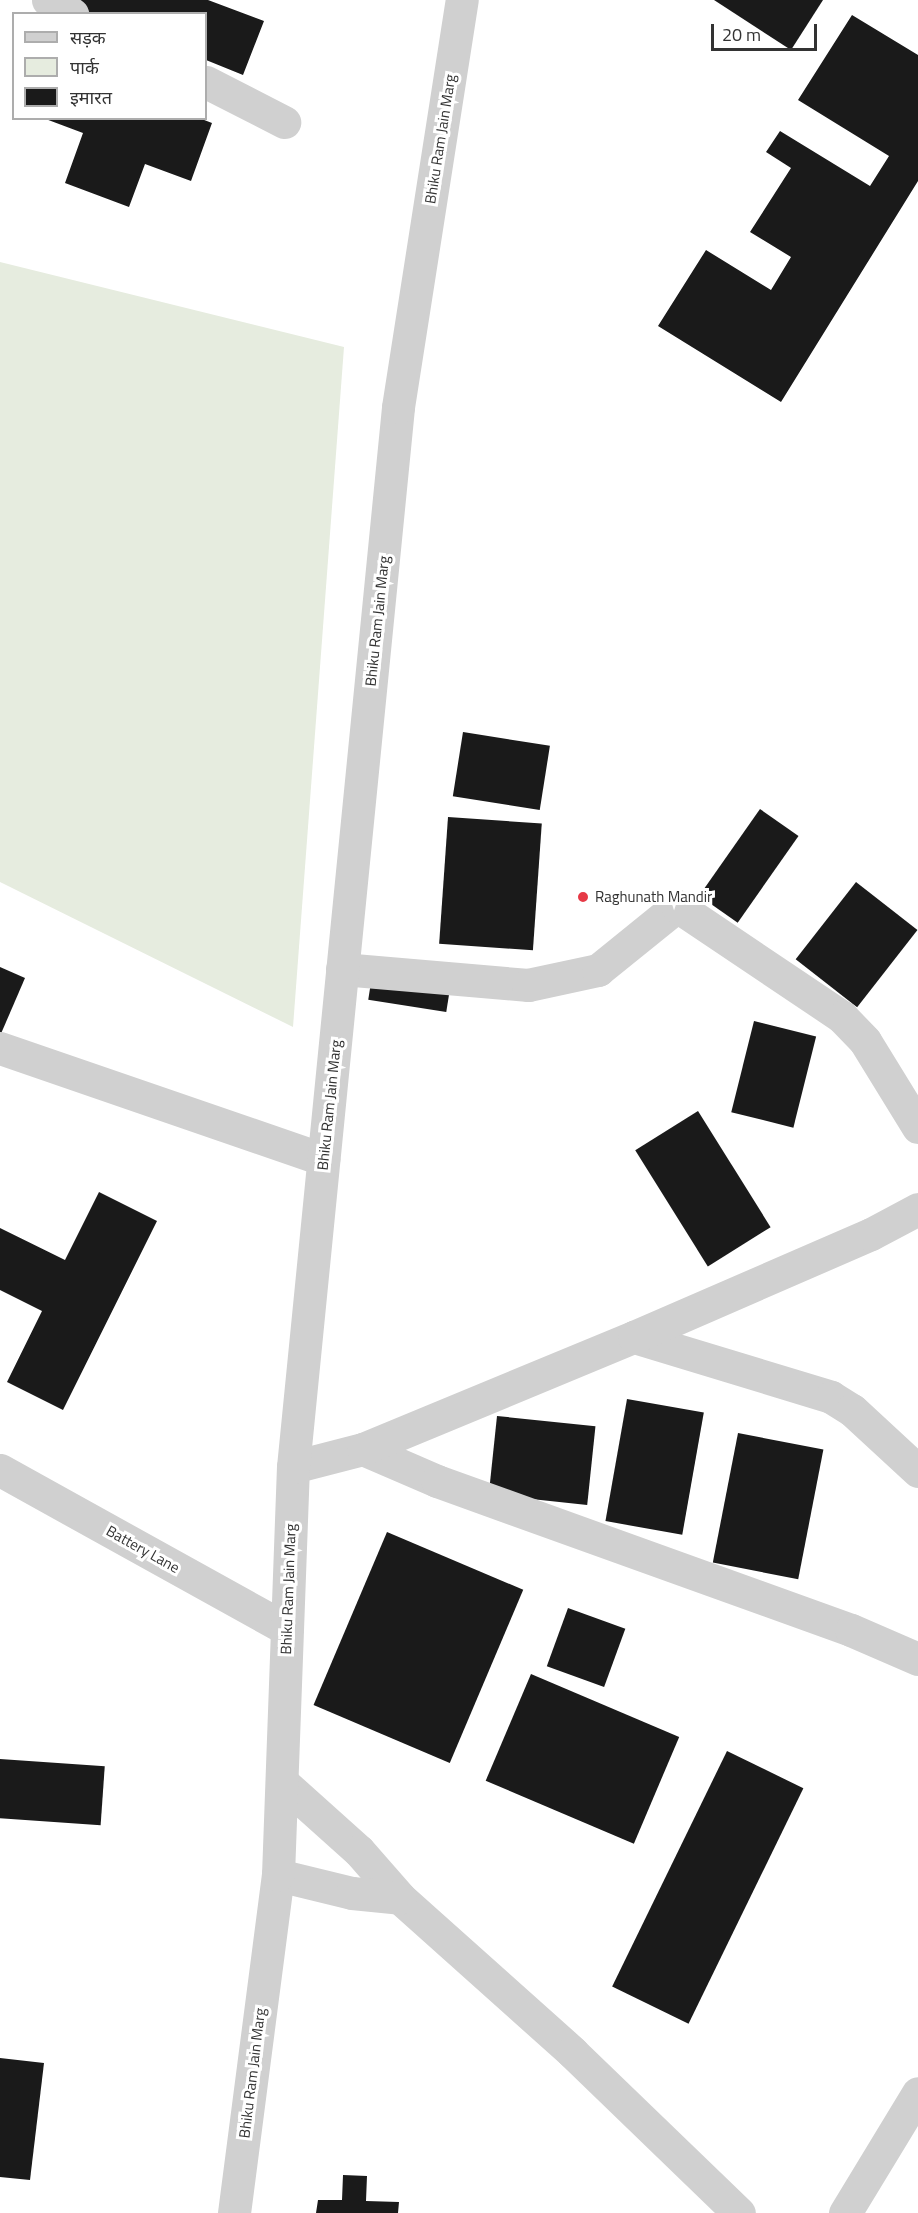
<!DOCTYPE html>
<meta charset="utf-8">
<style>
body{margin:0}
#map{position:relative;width:918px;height:2213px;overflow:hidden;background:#fff;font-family:"Titillium Web","Noto Sans Devanagari",sans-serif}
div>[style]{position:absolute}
.green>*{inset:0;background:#e6ecdf}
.building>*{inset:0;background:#1a1a1a;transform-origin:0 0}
.minor>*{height:33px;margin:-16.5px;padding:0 16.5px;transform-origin:16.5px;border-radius:16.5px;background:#d0d0d0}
.dots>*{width:16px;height:16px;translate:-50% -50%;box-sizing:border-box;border:3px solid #fff;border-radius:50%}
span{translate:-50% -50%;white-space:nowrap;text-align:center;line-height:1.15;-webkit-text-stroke:6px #fff;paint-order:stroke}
.street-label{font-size:15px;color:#333}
.poi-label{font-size:15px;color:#333}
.left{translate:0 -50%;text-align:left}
.legend{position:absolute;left:12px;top:12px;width:195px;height:108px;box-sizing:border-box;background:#fff;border:2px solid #adadad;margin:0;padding:8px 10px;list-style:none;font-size:18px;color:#333}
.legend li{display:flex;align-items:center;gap:12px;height:30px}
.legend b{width:30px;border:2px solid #adadad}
.scale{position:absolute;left:711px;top:24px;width:106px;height:27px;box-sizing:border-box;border:3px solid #333;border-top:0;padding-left:8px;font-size:18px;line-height:21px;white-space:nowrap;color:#333;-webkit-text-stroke:4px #fff;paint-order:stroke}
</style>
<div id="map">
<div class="green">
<i style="clip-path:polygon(0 262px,344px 347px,293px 1027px,0 882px)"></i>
</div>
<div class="building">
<i style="clip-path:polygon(55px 0,208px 0,264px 21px,243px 75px,206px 60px,206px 14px,83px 14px)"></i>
<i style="clip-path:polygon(714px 0,823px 0,791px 50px)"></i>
<i style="clip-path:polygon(852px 15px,918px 55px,918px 181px,781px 402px,658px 326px,706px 250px,771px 290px,791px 257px,750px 232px,791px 168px,766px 152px,780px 131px,870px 186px,889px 156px,798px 100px)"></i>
<i style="clip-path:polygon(43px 118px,199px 118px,212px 123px,191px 181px,145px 164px,129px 207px,65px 183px,83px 133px)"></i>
<i style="left:463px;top:732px;width:88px;height:65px;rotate:9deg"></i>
<i style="left:760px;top:809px;width:47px;height:106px;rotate:35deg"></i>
<i style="left:448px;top:817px;width:94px;height:127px;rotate:4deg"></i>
<i style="left:856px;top:882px;width:78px;height:98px;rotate:38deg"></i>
<i style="clip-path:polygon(0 967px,25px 978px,0 1036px)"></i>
<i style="left:372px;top:976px;width:79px;height:24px;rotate:9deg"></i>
<i style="left:754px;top:1021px;width:64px;height:94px;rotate:14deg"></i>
<i style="left:698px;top:1111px;width:137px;height:74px;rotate:58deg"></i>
<i style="clip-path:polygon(99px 1192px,157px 1221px,63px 1410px,7px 1382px,42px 1311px,0 1290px,0 1228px,65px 1260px)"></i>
<i style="left:627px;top:1399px;width:78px;height:124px;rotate:10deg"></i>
<i style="left:497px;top:1416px;width:99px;height:79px;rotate:6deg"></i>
<i style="left:738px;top:1433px;width:87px;height:132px;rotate:11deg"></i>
<i style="left:387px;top:1532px;width:148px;height:188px;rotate:23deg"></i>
<i style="left:568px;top:1608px;width:61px;height:62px;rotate:20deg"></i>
<i style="left:531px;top:1674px;width:161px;height:116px;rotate:23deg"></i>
<i style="left:727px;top:1751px;width:85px;height:262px;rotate:26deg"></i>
<i style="left:0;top:1759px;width:105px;height:59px;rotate:4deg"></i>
<i style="clip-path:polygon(0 2058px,44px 2063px,30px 2180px,0 2177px)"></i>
<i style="clip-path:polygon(343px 2175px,367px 2176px,366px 2201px,399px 2202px,398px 2213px,316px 2213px,318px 2200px,342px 2200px)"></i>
</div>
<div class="minor">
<i style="left:48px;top:0;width:28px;rotate:30deg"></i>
<i style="left:206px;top:82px;width:88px;rotate:27.1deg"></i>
<i style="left:342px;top:969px;width:187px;rotate:4.9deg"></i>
<i style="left:528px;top:985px;width:72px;rotate:-12.1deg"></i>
<i style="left:598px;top:970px;width:102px;rotate:-39deg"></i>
<i style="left:677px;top:906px;width:199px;rotate:33.9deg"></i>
<i style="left:842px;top:1017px;width:33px;rotate:46deg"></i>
<i style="left:865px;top:1041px;width:101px;rotate:58.4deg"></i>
<i style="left:0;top:1048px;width:342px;rotate:19deg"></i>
<i style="left:634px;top:1337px;width:206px;rotate:16.9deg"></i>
<i style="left:831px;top:1397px;width:25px;rotate:32deg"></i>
<i style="left:852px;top:1410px;width:90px;rotate:42.7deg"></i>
<i style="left:363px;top:1449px;width:81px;rotate:23.4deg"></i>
<i style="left:437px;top:1481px;width:440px;rotate:19.8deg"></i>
<i style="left:851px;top:1630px;width:73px;rotate:23.4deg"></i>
<i style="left:293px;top:1467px;width:72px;rotate:-14.4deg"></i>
<i style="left:363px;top:1449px;width:293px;rotate:-22.5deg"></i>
<i style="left:634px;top:1337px;width:258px;rotate:-23.5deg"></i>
<i style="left:871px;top:1234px;width:53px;rotate:-28deg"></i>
<i style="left:0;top:1470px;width:328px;rotate:29deg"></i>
<i style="left:282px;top:1782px;width:103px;rotate:41.9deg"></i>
<i style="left:359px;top:1851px;width:62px;rotate:48.9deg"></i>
<i style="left:400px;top:1898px;width:231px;rotate:41.8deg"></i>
<i style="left:572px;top:2052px;width:232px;rotate:44deg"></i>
<i style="left:278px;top:1875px;width:76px;rotate:13.7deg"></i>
<i style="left:352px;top:1893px;width:48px;rotate:5.9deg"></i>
<i style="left:234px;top:2213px;width:341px;rotate:-82.6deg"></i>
<i style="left:278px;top:1875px;width:408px;rotate:-87.9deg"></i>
<i style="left:293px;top:1467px;width:1065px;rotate:-84.34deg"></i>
<i style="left:398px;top:407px;width:412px;rotate:-81.1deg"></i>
<i style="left:845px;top:2213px;width:140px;rotate:-58.7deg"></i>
</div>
<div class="dots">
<i style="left:583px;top:897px;background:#e63946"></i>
</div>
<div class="street-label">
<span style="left:440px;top:139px;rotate:-81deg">Bhiku Ram Jain Marg</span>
<span style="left:377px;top:621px;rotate:-84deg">Bhiku Ram Jain Marg</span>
<span style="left:329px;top:1105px;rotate:-84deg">Bhiku Ram Jain Marg</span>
<span style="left:143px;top:1549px;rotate:29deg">Battery Lane</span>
<span style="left:288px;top:1589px;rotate:-88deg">Bhiku Ram Jain Marg</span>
<span style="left:252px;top:2073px;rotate:-83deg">Bhiku Ram Jain Marg</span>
</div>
<div class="poi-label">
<span class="left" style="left:595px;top:897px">Raghunath Mandir</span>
</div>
<ul class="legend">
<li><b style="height:8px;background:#d0d0d0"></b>सड़क</li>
<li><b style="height:16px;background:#e6ecdf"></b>पार्क</li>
<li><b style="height:16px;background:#1a1a1a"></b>इमारत</li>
</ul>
<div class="scale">20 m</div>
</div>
